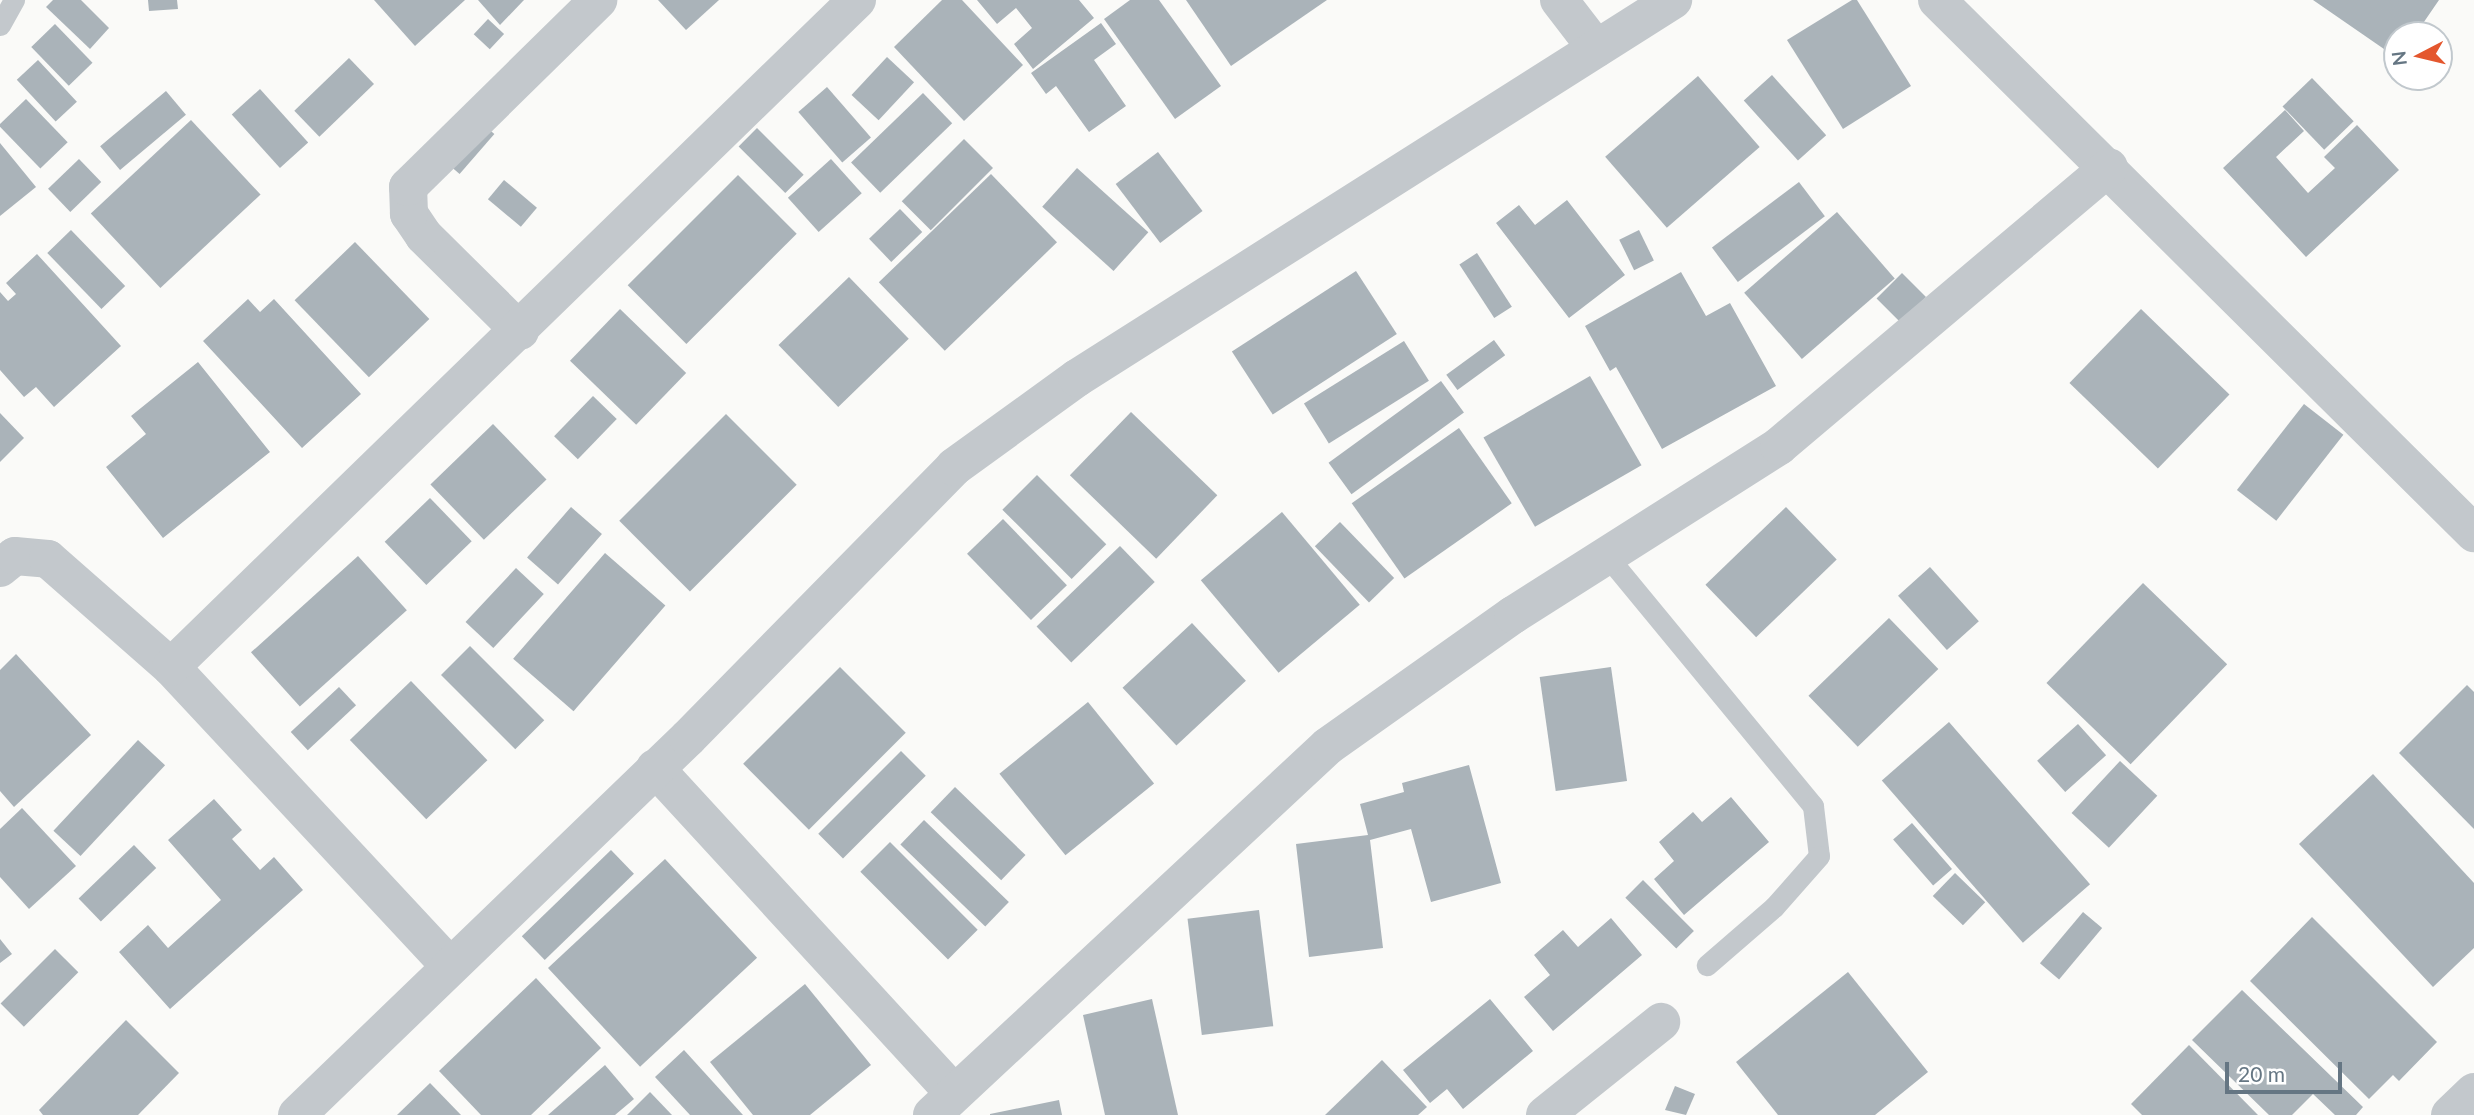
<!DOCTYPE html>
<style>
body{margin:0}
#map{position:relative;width:2474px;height:1115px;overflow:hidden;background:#fafaf8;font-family:Lato,sans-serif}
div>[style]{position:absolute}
.building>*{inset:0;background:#aab3b9;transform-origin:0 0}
.service>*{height:21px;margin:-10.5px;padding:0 10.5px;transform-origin:10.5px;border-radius:10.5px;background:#c3c8cc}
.minor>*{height:38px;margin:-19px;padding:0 19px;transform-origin:19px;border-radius:19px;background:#c3c8cc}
span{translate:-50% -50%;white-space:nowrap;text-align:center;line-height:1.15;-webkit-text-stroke:7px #fff;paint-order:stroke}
.north{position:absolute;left:2383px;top:21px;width:70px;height:70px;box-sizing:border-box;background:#fff;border:2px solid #c1c8cd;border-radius:50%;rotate:263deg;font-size:19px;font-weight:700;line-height:28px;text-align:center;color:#657683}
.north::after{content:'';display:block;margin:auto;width:24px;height:32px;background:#e4572e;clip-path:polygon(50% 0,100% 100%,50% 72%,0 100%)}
.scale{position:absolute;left:2225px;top:1062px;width:117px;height:32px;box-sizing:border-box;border:4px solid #657683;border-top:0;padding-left:9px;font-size:21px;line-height:24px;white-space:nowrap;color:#657683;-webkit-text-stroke:5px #fff;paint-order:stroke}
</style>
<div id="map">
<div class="building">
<i style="clip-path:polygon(53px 0,81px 0,109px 28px,90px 49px,46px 7px)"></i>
<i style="clip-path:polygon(148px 0,177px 0,178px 9px,149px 11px)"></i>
<i style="clip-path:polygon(374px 0,465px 0,415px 46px)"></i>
<i style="clip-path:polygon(478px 0,524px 0,500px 25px)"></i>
<i style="clip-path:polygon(658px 0,719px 0,686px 30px)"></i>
<i style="clip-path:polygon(942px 0,962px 0,1023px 65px,964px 121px,894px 47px)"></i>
<i style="clip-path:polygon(977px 0,1079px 0,1094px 18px,1033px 69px,1014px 44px,1032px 28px,1016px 8px,997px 24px)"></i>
<i style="clip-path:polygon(1130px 0,1159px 0,1221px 86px,1175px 119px,1104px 19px)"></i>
<i style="clip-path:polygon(1186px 0,1327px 0,1231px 66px)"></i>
<i style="clip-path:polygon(1852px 0,1857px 0,1911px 86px,1843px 129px,1787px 40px)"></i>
<i style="clip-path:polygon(2313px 0,2439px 0,2415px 35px,2397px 35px,2397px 58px)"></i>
<i style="left:488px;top:19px;width:22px;height:21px;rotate:43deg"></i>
<i style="clip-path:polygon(1101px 23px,1116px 44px,1094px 60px,1126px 106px,1089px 132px,1056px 86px,1046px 94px,1031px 73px)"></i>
<i style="left:55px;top:24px;width:54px;height:33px;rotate:46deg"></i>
<i style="left:887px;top:57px;width:37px;height:52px;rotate:43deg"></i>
<i style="left:349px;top:58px;width:36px;height:76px;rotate:46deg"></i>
<i style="left:38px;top:60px;width:57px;height:29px;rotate:47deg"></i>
<i style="left:1772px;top:75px;width:81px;height:38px;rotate:48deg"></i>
<i style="left:1698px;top:76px;width:94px;height:123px;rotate:49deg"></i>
<i style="left:2312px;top:78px;width:60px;height:41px;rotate:46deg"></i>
<i style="left:827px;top:87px;width:67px;height:38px;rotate:49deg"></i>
<i style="left:260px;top:89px;width:72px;height:38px;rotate:48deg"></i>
<i style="left:166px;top:91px;width:31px;height:86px;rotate:50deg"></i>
<i style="left:923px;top:93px;width:42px;height:100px;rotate:46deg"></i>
<i style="left:26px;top:99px;width:60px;height:38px;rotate:46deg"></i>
<i style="clip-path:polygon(2285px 110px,2304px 131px,2276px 157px,2308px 193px,2335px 168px,2324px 157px,2357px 125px,2399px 170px,2306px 257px,2223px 168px)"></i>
<i style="left:477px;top:119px;width:23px;height:53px;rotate:41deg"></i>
<i style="left:191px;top:120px;width:102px;height:137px;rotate:47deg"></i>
<i style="left:757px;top:128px;width:66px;height:26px;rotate:45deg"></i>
<i style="left:964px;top:139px;width:41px;height:88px;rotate:45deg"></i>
<i style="clip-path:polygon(0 143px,36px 187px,0 216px)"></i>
<i style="left:1158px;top:152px;width:74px;height:53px;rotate:53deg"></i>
<i style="left:79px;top:159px;width:32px;height:43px;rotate:46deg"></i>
<i style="left:831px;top:159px;width:46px;height:58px;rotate:48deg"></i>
<i style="left:1077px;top:168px;width:96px;height:52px;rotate:42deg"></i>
<i style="left:991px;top:174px;width:95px;height:156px;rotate:46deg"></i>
<i style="left:738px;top:175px;width:83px;height:156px;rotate:45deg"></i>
<i style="left:504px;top:180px;width:43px;height:25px;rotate:40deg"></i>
<i style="left:1799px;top:182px;width:43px;height:109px;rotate:53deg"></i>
<i style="clip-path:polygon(1567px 200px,1625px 275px,1569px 318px,1496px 223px,1519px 205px,1535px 225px)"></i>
<i style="left:900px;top:209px;width:32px;height:43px;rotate:46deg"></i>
<i style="left:1837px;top:212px;width:88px;height:123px;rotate:49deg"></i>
<i style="left:71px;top:230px;width:78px;height:33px;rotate:46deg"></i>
<i style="left:1639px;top:230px;width:34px;height:22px;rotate:64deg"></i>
<i style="left:355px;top:242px;width:107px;height:84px;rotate:46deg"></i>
<i style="left:1477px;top:253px;width:64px;height:21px;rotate:57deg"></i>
<i style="clip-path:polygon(37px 254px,121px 346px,54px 407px,36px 387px,24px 397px,0 370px,0 292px,8px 301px,16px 294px,6px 283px)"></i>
<i style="left:1356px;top:271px;width:75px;height:148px;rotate:57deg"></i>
<i style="clip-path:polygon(1681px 272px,1706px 316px,1730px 303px,1776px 386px,1662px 449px,1616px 367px,1610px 371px,1585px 326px)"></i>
<i style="left:1902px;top:273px;width:34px;height:36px;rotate:45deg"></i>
<i style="left:849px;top:277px;width:86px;height:98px;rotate:46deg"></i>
<i style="clip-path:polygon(248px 299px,260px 312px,274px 299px,361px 394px,302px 448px,203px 341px)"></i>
<i style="left:620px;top:309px;width:92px;height:72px;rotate:44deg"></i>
<i style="left:2141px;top:309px;width:123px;height:103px;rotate:44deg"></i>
<i style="left:1494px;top:340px;width:19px;height:59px;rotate:54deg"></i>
<i style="left:1404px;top:341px;width:47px;height:118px;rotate:58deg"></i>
<i style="clip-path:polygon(198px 362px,270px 452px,163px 538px,106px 467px,146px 434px,131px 416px)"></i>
<i style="left:1590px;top:376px;width:103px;height:123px;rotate:60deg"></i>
<i style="left:1441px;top:381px;width:39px;height:139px;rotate:54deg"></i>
<i style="left:593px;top:396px;width:33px;height:56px;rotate:44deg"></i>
<i style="left:2304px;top:404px;width:50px;height:109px;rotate:38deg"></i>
<i style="left:1131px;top:412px;width:120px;height:88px;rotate:44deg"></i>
<i style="clip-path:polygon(0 413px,24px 438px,0 462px)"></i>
<i style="left:726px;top:414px;width:100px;height:151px;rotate:45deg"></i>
<i style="left:493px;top:424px;width:77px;height:87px;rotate:46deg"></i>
<i style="left:1459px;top:428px;width:92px;height:131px;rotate:55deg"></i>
<i style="left:1037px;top:475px;width:98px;height:49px;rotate:45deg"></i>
<i style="left:430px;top:498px;width:60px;height:63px;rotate:46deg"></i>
<i style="left:571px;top:507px;width:41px;height:67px;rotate:41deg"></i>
<i style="left:1786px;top:507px;width:73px;height:112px;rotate:46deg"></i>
<i style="left:1282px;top:512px;width:121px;height:106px;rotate:50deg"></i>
<i style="left:1003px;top:519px;width:92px;height:50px;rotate:46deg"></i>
<i style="left:1340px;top:522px;width:78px;height:35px;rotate:46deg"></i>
<i style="left:1120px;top:546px;width:50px;height:116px;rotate:46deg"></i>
<i style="left:605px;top:553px;width:80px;height:140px;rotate:41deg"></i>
<i style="left:358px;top:556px;width:73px;height:144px;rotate:48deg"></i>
<i style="left:1930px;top:567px;width:73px;height:43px;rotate:48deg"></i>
<i style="left:516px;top:568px;width:38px;height:74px;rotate:43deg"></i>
<i style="left:2143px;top:583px;width:117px;height:139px;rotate:44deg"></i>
<i style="left:1889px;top:618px;width:71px;height:112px;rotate:46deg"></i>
<i style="left:1192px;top:623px;width:79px;height:95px;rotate:47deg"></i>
<i style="left:470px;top:646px;width:105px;height:41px;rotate:45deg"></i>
<i style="clip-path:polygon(16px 654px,91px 735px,14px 807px,0 791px,0 670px)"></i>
<i style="left:840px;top:667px;width:93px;height:137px;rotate:45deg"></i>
<i style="left:1611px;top:667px;width:115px;height:72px;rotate:82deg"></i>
<i style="left:411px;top:681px;width:110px;height:85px;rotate:46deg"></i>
<i style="clip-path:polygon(2467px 685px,2474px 692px,2474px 829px,2399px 753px)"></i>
<i style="left:339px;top:687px;width:25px;height:66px;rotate:47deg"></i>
<i style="left:1088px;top:702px;width:105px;height:114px;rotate:51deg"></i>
<i style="left:1949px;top:722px;width:215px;height:89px;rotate:49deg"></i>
<i style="left:2078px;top:724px;width:42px;height:55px;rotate:48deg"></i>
<i style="left:138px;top:740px;width:37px;height:124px;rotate:43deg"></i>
<i style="left:901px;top:751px;width:35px;height:117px;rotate:45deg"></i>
<i style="left:2120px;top:761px;width:51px;height:71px;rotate:43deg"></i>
<i style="clip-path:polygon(1469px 765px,1501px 883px,1431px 902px,1411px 829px,1370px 840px,1383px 948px,1309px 957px,1296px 844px,1368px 835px,1360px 804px,1404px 792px,1402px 783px)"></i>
<i style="clip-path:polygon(2373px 774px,2474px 883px,2474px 948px,2433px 987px,2299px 844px)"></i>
<i style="left:955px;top:787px;width:98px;height:35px;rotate:44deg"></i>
<i style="clip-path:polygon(1731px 797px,1769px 842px,1684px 915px,1654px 879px,1674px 861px,1659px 842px,1693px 812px,1702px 822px)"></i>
<i style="clip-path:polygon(214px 799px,242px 830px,232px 839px,260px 870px,274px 857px,303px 890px,170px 1009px,119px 952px,148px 925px,168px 948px,221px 900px,168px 840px)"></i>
<i style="clip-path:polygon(22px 808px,76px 866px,29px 909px,0 877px,0 829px)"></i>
<i style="left:924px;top:820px;width:118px;height:34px;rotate:44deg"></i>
<i style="left:1912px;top:823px;width:61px;height:25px;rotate:49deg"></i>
<i style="left:890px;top:842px;width:124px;height:42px;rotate:45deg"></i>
<i style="left:134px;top:845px;width:32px;height:77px;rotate:46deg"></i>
<i style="left:611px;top:850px;width:33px;height:124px;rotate:46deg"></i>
<i style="left:665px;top:859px;width:135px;height:160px;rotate:47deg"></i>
<i style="left:1955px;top:873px;width:42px;height:32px;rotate:44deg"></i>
<i style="left:1643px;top:880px;width:72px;height:25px;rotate:45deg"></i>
<i style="left:1259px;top:910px;width:117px;height:72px;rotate:83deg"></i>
<i style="left:2083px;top:912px;width:25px;height:67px;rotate:40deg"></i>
<i style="clip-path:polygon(2312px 917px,2437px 1042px,2399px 1081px,2393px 1075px,2369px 1099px,2250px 981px)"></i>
<i style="clip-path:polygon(1611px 918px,1642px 955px,1553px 1031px,1524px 997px,1550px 975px,1534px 955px,1563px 930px,1578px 947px)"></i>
<i style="clip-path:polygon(0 939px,12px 954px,0 963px)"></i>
<i style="left:55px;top:949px;width:33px;height:77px;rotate:45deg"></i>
<i style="clip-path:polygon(1848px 972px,1928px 1072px,1875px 1115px,1778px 1115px,1736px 1062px)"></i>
<i style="clip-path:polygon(536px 978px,601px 1048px,531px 1115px,481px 1115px,439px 1071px)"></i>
<i style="clip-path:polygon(805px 984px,871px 1065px,810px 1115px,753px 1115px,710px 1062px)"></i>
<i style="clip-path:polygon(2242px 990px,2363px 1107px,2356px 1115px,2335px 1115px,2313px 1094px,2292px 1115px,2269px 1115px,2192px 1040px)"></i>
<i style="clip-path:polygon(1152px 999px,1178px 1115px,1105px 1115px,1083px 1015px)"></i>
<i style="clip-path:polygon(1490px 999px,1533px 1051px,1463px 1109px,1447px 1089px,1430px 1103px,1403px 1070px)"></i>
<i style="clip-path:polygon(126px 1020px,179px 1073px,138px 1115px,43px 1115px,39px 1110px)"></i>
<i style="clip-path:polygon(2189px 1045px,2258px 1115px,2142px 1115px,2131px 1104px)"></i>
<i style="clip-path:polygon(684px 1050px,743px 1115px,690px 1115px,655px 1077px)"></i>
<i style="clip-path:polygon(1382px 1060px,1427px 1107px,1418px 1115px,1325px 1115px)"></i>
<i style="clip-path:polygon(605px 1065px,634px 1099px,615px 1115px,548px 1115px)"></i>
<i style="clip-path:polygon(430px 1083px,461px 1115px,397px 1115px)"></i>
<i style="clip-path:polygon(1675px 1086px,1695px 1094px,1686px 1115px,1665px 1110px)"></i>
<i style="clip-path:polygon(650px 1092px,672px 1115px,627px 1115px)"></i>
<i style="clip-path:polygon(1059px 1100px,1062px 1115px,990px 1115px,990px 1114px)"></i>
</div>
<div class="service">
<i style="left:0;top:25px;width:29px;rotate:-61deg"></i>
<i style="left:1607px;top:556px;width:324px;rotate:50.5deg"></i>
<i style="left:1813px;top:806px;width:50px;rotate:83.2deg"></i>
<i style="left:1819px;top:856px;width:68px;rotate:131.4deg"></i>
<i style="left:1774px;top:907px;width:89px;rotate:139.1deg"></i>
</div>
<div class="minor">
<i style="left:1559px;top:0;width:61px;rotate:52.4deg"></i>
<i style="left:1937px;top:0;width:757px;rotate:44.79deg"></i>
<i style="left:520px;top:331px;width:135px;rotate:-135.3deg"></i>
<i style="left:424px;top:236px;width:27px;rotate:-124deg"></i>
<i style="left:409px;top:214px;width:27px;rotate:-92deg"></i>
<i style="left:408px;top:187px;width:267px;rotate:-44.5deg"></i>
<i style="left:0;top:568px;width:19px;rotate:-39deg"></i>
<i style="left:15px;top:556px;width:33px;rotate:5deg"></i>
<i style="left:48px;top:559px;width:164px;rotate:41.3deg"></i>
<i style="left:171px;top:667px;width:409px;rotate:47deg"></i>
<i style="left:171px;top:667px;width:957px;rotate:-44.2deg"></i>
<i style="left:655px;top:768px;width:439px;rotate:47.4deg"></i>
<i style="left:297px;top:1115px;width:543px;rotate:-43.96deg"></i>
<i style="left:688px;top:738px;width:380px;rotate:-45.5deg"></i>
<i style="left:954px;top:467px;width:152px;rotate:-35.9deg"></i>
<i style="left:1077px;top:378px;width:706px;rotate:-32.38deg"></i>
<i style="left:932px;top:1115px;width:541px;rotate:-42.98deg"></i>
<i style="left:1328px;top:746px;width:227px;rotate:-35.3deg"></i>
<i style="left:1513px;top:615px;width:315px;rotate:-32.4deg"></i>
<i style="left:1779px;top:446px;width:432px;rotate:-40.2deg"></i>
<i style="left:1545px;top:1115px;width:149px;rotate:-38.7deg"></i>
<i style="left:2450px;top:1115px;width:33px;rotate:-44deg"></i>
</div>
<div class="north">N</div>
<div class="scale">20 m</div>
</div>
